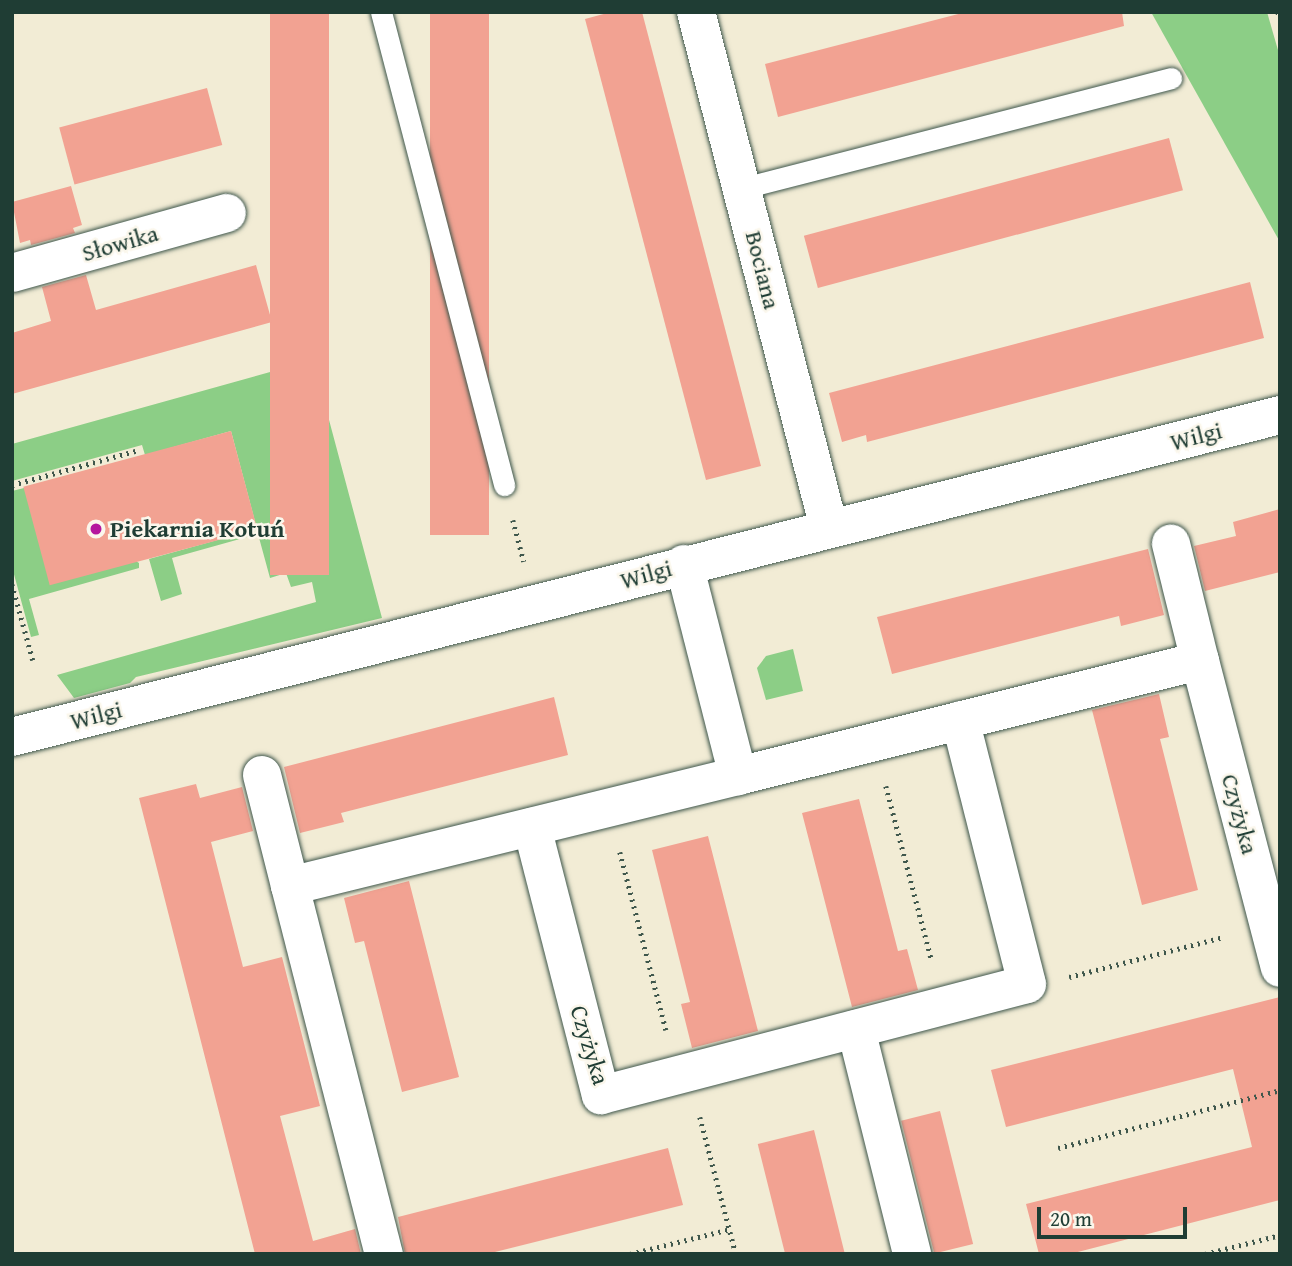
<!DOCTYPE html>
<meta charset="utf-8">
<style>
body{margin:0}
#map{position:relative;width:1292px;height:1266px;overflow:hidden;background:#f2ecd5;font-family:"Gentium Book Plus",serif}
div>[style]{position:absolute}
.green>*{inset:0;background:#8cce86}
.building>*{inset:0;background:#f2a292;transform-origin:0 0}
.path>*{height:4.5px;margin-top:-2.25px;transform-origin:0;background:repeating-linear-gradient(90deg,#3f574c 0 2px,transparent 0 7px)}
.roads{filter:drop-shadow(0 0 2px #3f574c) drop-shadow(0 0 2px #3f574c)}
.lane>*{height:21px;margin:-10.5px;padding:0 10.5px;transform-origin:10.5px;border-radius:10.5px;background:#fff}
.street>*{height:38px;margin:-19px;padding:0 19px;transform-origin:19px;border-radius:19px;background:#fff}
.dots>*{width:19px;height:19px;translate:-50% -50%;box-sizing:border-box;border:4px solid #fbf7ec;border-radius:50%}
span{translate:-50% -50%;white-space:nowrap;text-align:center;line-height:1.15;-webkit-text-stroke:5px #fbf7ec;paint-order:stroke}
.street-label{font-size:24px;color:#1f3d34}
.poi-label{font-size:24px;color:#1f3d34;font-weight:700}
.left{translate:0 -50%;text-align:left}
.frame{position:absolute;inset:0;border:14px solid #1f3d34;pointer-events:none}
.scale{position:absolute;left:1037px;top:1207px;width:150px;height:32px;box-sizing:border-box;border:4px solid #1f3d34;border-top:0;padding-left:9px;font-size:21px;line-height:24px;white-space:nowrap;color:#1f3d34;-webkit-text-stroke:5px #fbf7ec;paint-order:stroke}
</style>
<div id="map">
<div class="green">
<i style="clip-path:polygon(1151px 12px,1267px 12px,1280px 57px,1280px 242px)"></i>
<i style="clip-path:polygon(313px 360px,382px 618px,136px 677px,130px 683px,74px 698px,57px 675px,316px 602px,312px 582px,291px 587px,286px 573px,270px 578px,258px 534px,172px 558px,182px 594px,161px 601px,149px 559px,257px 529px,231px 431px,145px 455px,142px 445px,12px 481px,12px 444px)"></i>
<i style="clip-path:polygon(24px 488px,139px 563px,139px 568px,29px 599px,39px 635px,31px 637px,12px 567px,12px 491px)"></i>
<i style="clip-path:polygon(793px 649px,803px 691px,766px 700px,757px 668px,766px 656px)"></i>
</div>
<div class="building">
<i style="left:270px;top:12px;width:59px;height:563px"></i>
<i style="left:430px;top:12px;width:59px;height:523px"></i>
<i style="clip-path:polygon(611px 12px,642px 12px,761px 466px,706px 480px,585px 19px)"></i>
<i style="clip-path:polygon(966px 12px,1122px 12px,1124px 26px,778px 117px,765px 64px)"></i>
<i style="left:207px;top:88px;width:59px;height:153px;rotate:75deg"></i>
<i style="left:1169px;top:138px;width:54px;height:378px;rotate:75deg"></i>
<i style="clip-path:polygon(71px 186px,82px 225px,73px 228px,75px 233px,31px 245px,30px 240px,20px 243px,12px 202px)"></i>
<i style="clip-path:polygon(256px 265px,272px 322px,12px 394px,12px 333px,51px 321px,42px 287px,86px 275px,96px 310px)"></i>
<i style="clip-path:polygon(1250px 282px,1264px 338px,867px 442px,866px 435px,842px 442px,829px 393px)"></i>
<i style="left:231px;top:431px;width:102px;height:215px;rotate:75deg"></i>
<i style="clip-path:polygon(1280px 509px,1280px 572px,1205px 591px,1194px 546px,1236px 536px,1233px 522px)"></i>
<i style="clip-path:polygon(1148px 549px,1164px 615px,1121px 626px,1119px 616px,892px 674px,877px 617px)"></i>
<i style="clip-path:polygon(1159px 694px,1169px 737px,1160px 739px,1198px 890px,1142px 905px,1092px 710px)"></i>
<i style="clip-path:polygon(554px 697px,568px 755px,341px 813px,344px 822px,300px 833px,284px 767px)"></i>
<i style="clip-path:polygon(196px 784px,200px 798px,242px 787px,253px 831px,211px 842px,243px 967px,282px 957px,320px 1106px,280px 1116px,313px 1241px,355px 1229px,361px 1254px,255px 1254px,139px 798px)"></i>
<i style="clip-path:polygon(859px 799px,898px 951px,907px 949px,918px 990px,852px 1007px,802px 813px)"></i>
<i style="clip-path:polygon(708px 836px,758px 1031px,692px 1048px,681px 1004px,690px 1002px,652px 850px)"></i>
<i style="clip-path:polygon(409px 881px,459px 1077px,402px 1092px,364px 941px,355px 943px,344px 898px)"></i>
<i style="clip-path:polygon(1280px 997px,1280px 1200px,1070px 1254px,1039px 1254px,1026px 1204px,1252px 1147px,1233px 1069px,1006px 1127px,991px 1070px)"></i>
<i style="left:940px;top:1111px;width:137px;height:40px;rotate:76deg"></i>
<i style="left:814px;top:1130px;width:128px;height:58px;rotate:76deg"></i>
<i style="clip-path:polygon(668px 1148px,683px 1205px,487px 1254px,405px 1254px,398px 1217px)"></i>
</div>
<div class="path">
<i style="left:1278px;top:12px;width:7px;rotate:74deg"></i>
<i style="left:12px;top:485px;width:132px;rotate:-15.4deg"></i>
<i style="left:513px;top:520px;width:43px;rotate:75.3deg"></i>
<i style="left:12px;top:584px;width:79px;rotate:74.6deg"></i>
<i style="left:886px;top:786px;width:181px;rotate:75.3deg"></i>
<i style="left:620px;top:852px;width:184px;rotate:75.5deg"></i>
<i style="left:1069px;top:977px;width:160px;rotate:-14.5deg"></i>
<i style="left:700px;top:1117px;width:142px;rotate:75.3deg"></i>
<i style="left:1058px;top:1148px;width:229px;rotate:-14.6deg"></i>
<i style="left:630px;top:1254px;width:103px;rotate:-14deg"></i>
<i style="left:1205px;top:1254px;width:77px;rotate:-14.2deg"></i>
</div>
<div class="roads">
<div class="lane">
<i style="left:381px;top:12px;width:489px;rotate:75.4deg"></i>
<i style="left:743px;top:188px;width:442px;rotate:-14.4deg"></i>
</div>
<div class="street">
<i style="left:696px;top:12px;width:533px;rotate:75.55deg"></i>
<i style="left:12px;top:273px;width:223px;rotate:-15.6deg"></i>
<i style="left:684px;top:564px;width:219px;rotate:75.7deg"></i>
<i style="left:738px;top:776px;width:476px;rotate:-14deg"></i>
<i style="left:1200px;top:661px;width:121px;rotate:-103.9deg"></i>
<i style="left:1200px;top:661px;width:317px;rotate:75.4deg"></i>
<i style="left:12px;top:737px;width:1308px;rotate:-14.25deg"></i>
<i style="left:262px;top:775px;width:114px;rotate:75.8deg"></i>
<i style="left:290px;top:886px;width:461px;rotate:-13.8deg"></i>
<i style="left:532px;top:827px;width:277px;rotate:75.6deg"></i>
<i style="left:601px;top:1095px;width:440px;rotate:-14.6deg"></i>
<i style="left:1027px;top:984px;width:272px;rotate:-104.2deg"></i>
<i style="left:290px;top:886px;width:380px;rotate:75.7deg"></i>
<i style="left:856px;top:1029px;width:232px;rotate:76deg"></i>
</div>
</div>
<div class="dots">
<i style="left:96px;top:529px;background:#b5179e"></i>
</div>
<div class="street-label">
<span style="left:120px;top:243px;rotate:-16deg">Słowika</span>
<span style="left:763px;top:270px;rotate:76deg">Bociana</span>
<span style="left:1196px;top:436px;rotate:-14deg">Wilgi</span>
<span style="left:646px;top:574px;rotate:-15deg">Wilgi</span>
<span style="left:96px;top:715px;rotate:-14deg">Wilgi</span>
<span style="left:1240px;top:814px;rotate:75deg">Czyżyka</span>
<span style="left:590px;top:1045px;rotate:73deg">Czyżyka</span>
</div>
<div class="poi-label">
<span class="left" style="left:110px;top:529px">Piekarnia Kotuń</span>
</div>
<div class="frame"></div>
<div class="scale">20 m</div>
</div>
